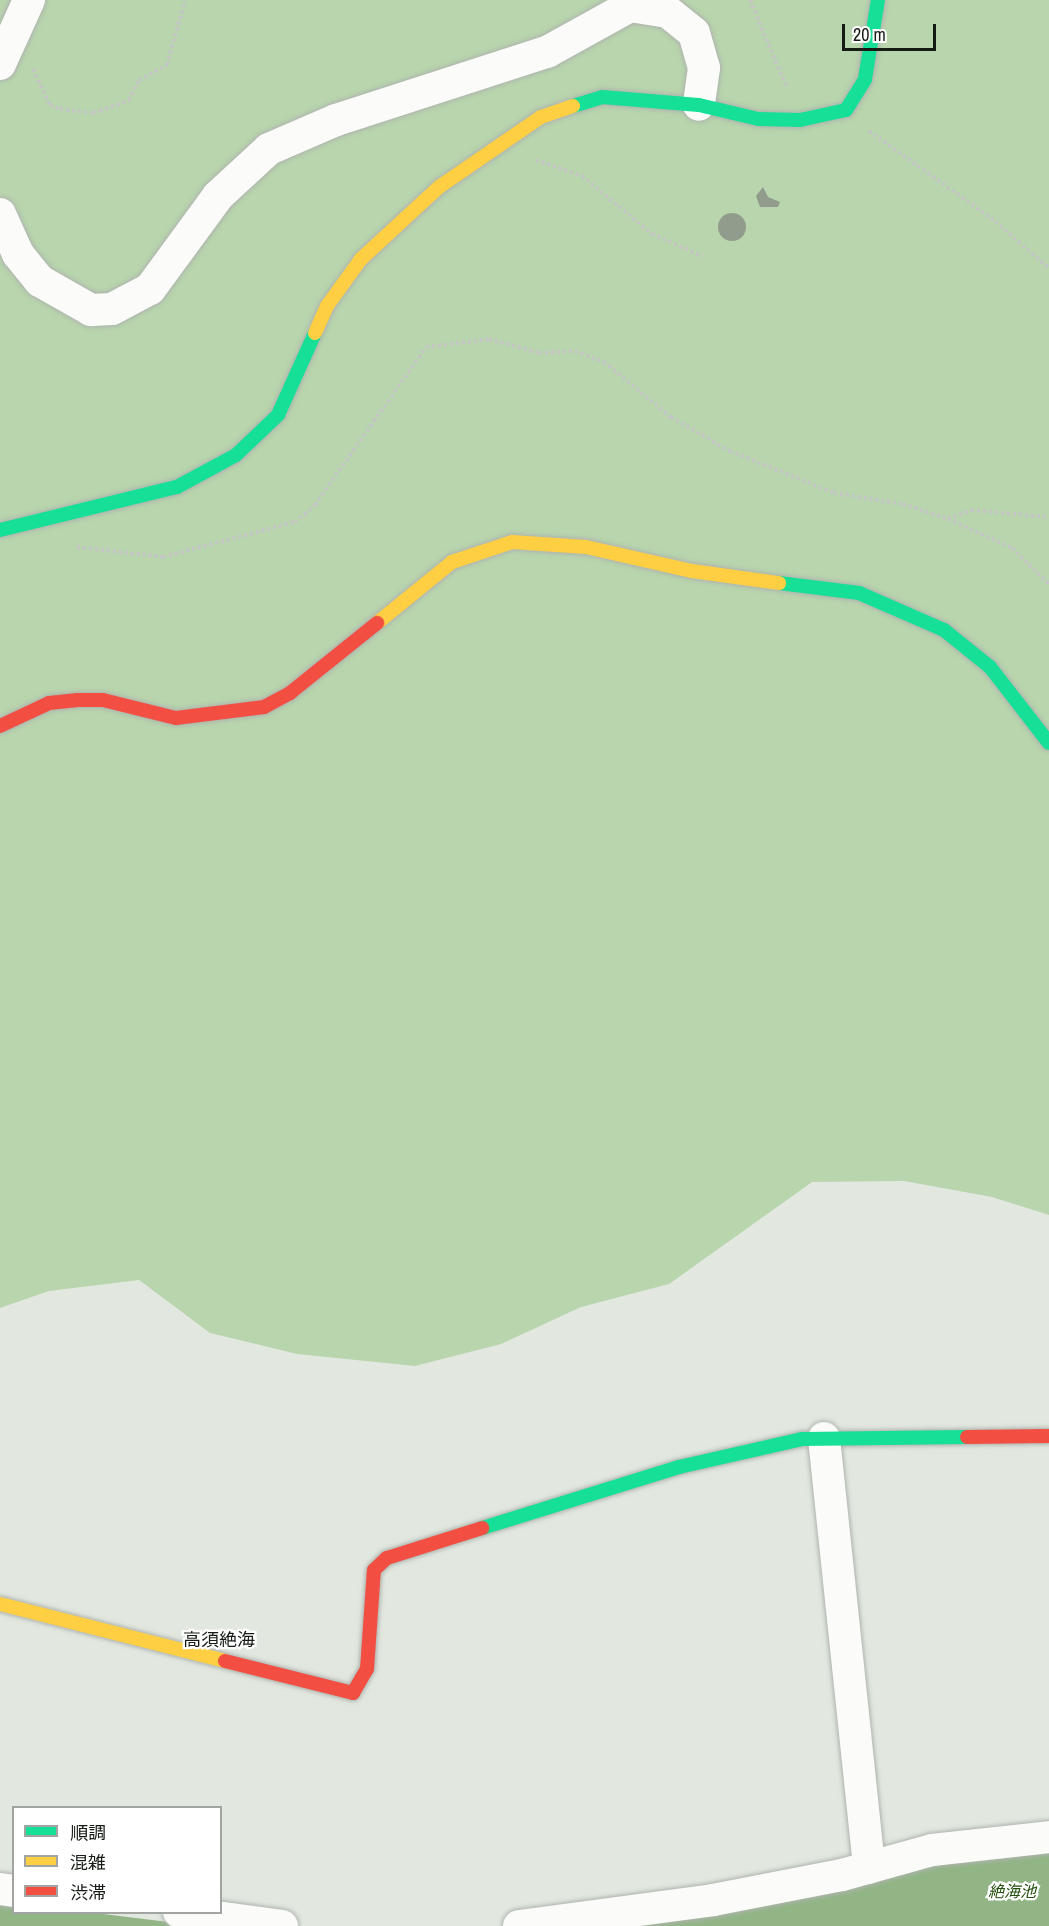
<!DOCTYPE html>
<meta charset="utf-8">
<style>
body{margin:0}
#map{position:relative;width:1049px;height:1926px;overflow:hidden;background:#e2e8e0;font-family:"Archivo Narrow","Noto Sans JP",sans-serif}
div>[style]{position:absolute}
.forest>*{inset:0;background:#b8d5ad}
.water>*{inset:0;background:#92b586}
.building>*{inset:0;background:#919c8c}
.round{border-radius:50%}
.path>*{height:4px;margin-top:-2px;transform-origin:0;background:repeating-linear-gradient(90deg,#c4c6c3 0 3px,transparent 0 6px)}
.roads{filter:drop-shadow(0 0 2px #afb4ae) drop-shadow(0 0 2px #afb4ae)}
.street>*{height:32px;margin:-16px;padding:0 16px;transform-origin:16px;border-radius:16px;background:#fbfcfa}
.fast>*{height:14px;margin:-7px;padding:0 7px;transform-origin:7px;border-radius:7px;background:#16e098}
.slow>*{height:14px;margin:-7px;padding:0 7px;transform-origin:7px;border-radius:7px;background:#ffcf43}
.jam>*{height:14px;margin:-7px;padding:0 7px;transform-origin:7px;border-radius:7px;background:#f24e42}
span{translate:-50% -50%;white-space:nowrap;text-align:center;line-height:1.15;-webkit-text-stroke:4.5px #fff;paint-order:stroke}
.water-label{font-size:16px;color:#23500d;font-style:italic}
.quarter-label{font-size:18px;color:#161b15}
.legend{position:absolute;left:12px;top:1806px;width:210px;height:108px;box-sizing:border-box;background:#fff;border:2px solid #a2a4a1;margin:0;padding:8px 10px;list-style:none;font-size:18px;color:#161b15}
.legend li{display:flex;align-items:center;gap:12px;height:30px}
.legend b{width:30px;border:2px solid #a2a4a1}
.scale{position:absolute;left:842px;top:24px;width:94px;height:27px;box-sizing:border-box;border:3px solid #161b15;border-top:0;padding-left:8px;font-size:18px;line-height:21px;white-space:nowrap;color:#161b15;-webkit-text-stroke:4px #fff;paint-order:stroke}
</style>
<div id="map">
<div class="forest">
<i style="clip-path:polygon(0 0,1049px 0,1049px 1215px,992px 1197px,904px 1181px,812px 1182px,669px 1284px,581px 1307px,501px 1344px,415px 1366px,297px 1354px,210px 1333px,139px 1280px,49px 1291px,0 1308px)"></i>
</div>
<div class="water">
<i style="clip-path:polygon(1049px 1852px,1049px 1926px,610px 1926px,951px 1863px)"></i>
<i style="clip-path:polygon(0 1900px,13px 1902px,14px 1912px,95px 1913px,201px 1926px,0 1926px)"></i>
</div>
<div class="building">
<i style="clip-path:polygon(763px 187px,768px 197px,780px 202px,778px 207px,760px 207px,756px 196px)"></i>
<i class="round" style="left:718px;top:213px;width:28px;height:28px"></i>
</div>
<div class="path">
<i style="left:750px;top:0;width:93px;rotate:67.3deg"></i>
<i style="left:33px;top:69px;width:40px;rotate:65deg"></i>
<i style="left:50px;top:105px;width:11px;rotate:22deg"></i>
<i style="left:60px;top:109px;width:34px;rotate:7deg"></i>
<i style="left:94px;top:113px;width:37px;rotate:-20deg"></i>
<i style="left:129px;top:100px;width:22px;rotate:-63deg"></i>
<i style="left:139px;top:80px;width:32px;rotate:-28deg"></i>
<i style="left:167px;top:65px;width:67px;rotate:-74.5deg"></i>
<i style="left:869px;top:131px;width:150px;rotate:35.5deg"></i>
<i style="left:991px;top:218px;width:77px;rotate:40.8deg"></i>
<i style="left:536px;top:160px;width:49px;rotate:19.2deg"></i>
<i style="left:582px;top:176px;width:91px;rotate:39.6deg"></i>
<i style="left:652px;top:234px;width:55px;rotate:23.7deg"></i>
<i style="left:948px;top:519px;width:25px;rotate:-21deg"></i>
<i style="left:971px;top:510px;width:78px;rotate:5.1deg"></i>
<i style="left:77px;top:547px;width:87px;rotate:6.6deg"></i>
<i style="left:163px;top:557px;width:137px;rotate:-14.9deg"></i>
<i style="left:295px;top:522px;width:26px;rotate:-40deg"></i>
<i style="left:315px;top:505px;width:193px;rotate:-54.9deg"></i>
<i style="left:426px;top:347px;width:64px;rotate:-7.2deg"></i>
<i style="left:489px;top:339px;width:52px;rotate:15.6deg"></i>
<i style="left:539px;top:353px;width:36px;rotate:-3deg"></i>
<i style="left:575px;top:351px;width:31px;rotate:21deg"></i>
<i style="left:604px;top:362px;width:87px;rotate:39.4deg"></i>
<i style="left:671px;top:417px;width:68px;rotate:30deg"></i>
<i style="left:730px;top:451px;width:112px;rotate:22deg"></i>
<i style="left:834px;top:493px;width:70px;rotate:9.1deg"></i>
<i style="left:903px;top:504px;width:47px;rotate:18.4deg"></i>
<i style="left:948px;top:519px;width:70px;rotate:24.4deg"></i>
<i style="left:1012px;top:548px;width:52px;rotate:44.2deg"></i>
</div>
<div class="roads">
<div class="street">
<i style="left:0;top:64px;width:70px;rotate:-65.6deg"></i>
<i style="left:0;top:214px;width:44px;rotate:65.8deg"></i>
<i style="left:18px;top:254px;width:35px;rotate:51deg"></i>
<i style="left:40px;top:281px;width:59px;rotate:29.6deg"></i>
<i style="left:91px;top:310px;width:21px;rotate:-3deg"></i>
<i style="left:112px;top:309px;width:43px;rotate:-27.8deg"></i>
<i style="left:150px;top:289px;width:115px;rotate:-53.8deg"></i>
<i style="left:218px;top:196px;width:69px;rotate:-42.7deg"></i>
<i style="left:269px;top:149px;width:73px;rotate:-23.4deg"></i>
<i style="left:336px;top:120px;width:222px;rotate:-17.9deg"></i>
<i style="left:547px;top:52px;width:95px;rotate:-29deg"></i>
<i style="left:630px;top:6px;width:38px;rotate:9deg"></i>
<i style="left:668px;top:12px;width:33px;rotate:39deg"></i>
<i style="left:694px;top:33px;width:36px;rotate:74deg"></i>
<i style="left:704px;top:68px;width:37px;rotate:98deg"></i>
<i style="left:824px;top:1438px;width:432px;rotate:84deg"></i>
<i style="left:0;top:1889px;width:14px;rotate:8deg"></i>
<i style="left:179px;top:1912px;width:104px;rotate:7.7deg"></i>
<i style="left:519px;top:1926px;width:196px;rotate:-7.6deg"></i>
<i style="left:713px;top:1900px;width:131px;rotate:-11deg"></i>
<i style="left:842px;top:1875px;width:93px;rotate:-15.5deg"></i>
<i style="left:932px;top:1850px;width:118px;rotate:-6.3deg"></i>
</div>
<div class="fast">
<i style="left:573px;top:106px;width:30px;rotate:-17deg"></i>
<i style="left:602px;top:97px;width:97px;rotate:4.7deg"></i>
<i style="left:699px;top:105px;width:61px;rotate:13.3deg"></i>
<i style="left:758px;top:119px;width:42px;rotate:1.4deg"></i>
<i style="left:800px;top:120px;width:47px;rotate:-12.3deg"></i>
<i style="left:846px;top:110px;width:36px;rotate:-58deg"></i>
<i style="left:865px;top:79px;width:80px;rotate:-80.7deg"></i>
<i style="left:0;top:530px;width:182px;rotate:-13.7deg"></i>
<i style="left:177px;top:487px;width:67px;rotate:-28.5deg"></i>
<i style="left:236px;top:455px;width:58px;rotate:-43.6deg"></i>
<i style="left:278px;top:415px;width:90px;rotate:-65.7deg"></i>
<i style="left:779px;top:583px;width:81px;rotate:7.1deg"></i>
<i style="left:859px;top:593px;width:93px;rotate:23.5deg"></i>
<i style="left:944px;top:630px;width:59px;rotate:38.8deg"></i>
<i style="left:990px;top:667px;width:96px;rotate:52.2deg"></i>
<i style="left:482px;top:1528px;width:206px;rotate:-17.2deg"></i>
<i style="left:679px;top:1467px;width:126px;rotate:-12.8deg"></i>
<i style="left:802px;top:1439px;width:165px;rotate:-0.7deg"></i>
</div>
<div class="slow">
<i style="left:315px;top:333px;width:30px;rotate:-66deg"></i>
<i style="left:327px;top:306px;width:58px;rotate:-54.1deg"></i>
<i style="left:361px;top:259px;width:106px;rotate:-42.7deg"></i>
<i style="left:439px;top:187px;width:124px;rotate:-34.5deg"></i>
<i style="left:541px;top:117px;width:34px;rotate:-19deg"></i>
<i style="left:377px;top:623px;width:97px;rotate:-39.1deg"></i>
<i style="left:452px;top:562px;width:63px;rotate:-18.4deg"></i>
<i style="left:512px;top:542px;width:74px;rotate:3.9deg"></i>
<i style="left:586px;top:547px;width:109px;rotate:12.8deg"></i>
<i style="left:692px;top:571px;width:88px;rotate:7.9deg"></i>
<i style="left:0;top:1604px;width:232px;rotate:14.2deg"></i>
</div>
<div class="jam">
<i style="left:0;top:726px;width:54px;rotate:-25.1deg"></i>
<i style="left:49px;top:703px;width:29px;rotate:-6deg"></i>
<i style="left:78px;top:700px;width:25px"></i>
<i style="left:103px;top:700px;width:75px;rotate:13.9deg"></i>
<i style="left:176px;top:718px;width:89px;rotate:-7.1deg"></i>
<i style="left:264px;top:707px;width:30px;rotate:-28deg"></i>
<i style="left:290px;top:693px;width:112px;rotate:-38.8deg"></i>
<i style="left:967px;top:1437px;width:82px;rotate:-0.7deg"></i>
<i style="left:225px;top:1661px;width:132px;rotate:14deg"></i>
<i style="left:353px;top:1693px;width:28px;rotate:-60deg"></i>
<i style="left:367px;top:1669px;width:99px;rotate:-86deg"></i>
<i style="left:374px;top:1570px;width:18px;rotate:-43deg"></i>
<i style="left:387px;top:1558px;width:100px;rotate:-17.5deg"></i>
</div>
</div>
<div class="water-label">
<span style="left:1012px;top:1891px">絶海池</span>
</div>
<div class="quarter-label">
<span style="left:219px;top:1640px">高須絶海</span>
</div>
<ul class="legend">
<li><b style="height:8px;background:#16e098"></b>順調</li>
<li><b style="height:8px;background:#ffcf43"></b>混雑</li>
<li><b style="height:8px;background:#f24e42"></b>渋滞</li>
</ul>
<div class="scale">20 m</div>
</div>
